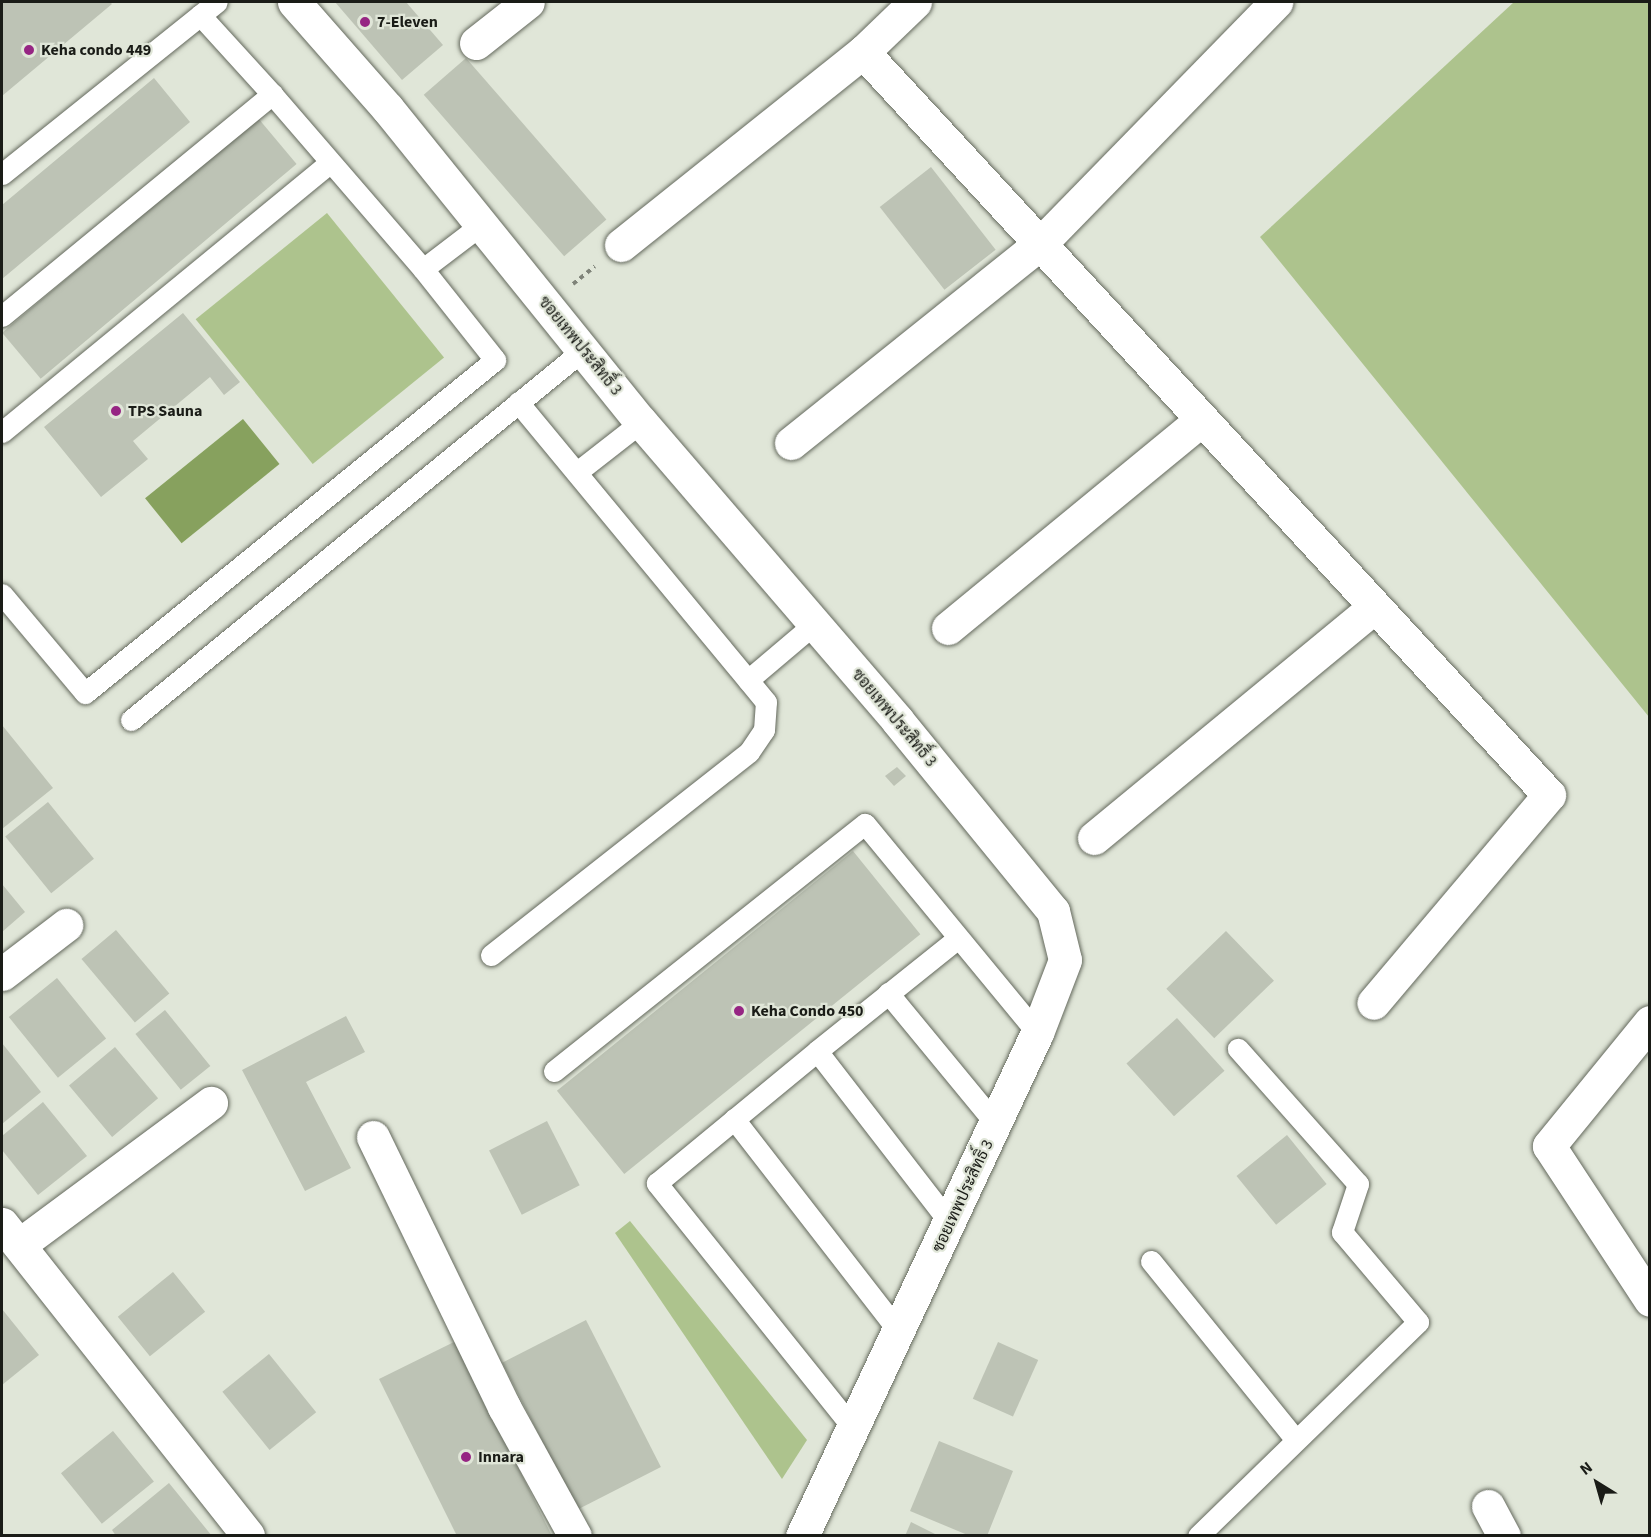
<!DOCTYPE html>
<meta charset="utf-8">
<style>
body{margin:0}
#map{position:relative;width:1651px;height:1537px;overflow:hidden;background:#e0e6d8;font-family:"Source Sans 3",Sarabun,sans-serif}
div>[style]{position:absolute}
.green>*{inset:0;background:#adc38d;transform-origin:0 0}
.water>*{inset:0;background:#87a15e;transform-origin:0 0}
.building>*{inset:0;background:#bdc3b5;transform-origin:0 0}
.path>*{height:4px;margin-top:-2px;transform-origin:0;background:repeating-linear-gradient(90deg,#7f8379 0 4.5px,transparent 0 9px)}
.roads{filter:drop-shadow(0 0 2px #64695d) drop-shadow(0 0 2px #64695d)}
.lane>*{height:21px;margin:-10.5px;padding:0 10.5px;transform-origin:10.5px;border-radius:10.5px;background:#fff}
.street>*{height:33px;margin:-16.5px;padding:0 16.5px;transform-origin:16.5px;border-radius:16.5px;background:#fff}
.dots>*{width:16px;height:16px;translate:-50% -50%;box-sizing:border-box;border:3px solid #e0e6d8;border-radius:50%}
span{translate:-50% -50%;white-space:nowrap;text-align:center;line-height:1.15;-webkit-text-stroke:4.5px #e0e6d8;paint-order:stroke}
.poi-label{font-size:16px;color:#1a1c17;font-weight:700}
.left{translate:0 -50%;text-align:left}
.street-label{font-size:16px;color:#1a1c17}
.frame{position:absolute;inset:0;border:3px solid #1a1c17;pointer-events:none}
.north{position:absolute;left:1567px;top:1453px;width:60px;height:60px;-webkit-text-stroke:4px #e0e6d8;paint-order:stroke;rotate:323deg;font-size:16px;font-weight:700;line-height:24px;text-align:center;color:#1a1c17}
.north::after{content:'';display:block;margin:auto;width:21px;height:27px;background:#1a1c17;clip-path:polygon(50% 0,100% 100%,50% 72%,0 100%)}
</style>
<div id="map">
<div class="green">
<i style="clip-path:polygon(1514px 2px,1649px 2px,1649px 717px,1260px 237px)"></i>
<i style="left:327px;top:213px;width:186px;height:169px;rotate:51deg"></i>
<i style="clip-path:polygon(630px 1221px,807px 1440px,782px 1479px,615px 1233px)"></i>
</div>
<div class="water">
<i style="left:243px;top:419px;width:58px;height:126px;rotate:51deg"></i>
</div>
<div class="building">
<i style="clip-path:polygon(2px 2px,110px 2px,112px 4px,2px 96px)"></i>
<i style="clip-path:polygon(335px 2px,406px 2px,443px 45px,402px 80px)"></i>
<i style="left:466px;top:58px;width:214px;height:56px;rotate:49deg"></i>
<i style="clip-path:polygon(154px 78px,190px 122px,2px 279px,2px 205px)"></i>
<i style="left:258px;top:118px;width:60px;height:334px;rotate:50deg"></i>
<i style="left:931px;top:167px;width:105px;height:65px;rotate:52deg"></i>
<i style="clip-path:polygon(183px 313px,240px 382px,224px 395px,210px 377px,133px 441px,148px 459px,101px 497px,44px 427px)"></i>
<i style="clip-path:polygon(2px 725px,53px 788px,2px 829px)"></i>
<i style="clip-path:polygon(897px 767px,906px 776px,894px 786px,885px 776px)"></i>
<i style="left:48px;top:802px;width:73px;height:55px;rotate:51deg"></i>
<i style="left:853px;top:851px;width:107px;height:381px;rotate:51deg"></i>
<i style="clip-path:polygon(2px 884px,25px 912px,2px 932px)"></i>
<i style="left:116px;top:930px;width:83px;height:45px;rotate:50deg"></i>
<i style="left:1226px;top:931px;width:69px;height:83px;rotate:46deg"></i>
<i style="left:57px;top:978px;width:78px;height:62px;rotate:51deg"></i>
<i style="left:165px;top:1010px;width:72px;height:38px;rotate:51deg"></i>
<i style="clip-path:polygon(346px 1016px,365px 1052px,306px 1082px,351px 1168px,305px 1191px,242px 1070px)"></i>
<i style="left:1177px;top:1018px;width:71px;height:68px;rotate:48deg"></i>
<i style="clip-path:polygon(2px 1043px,41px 1092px,2px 1124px)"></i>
<i style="left:115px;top:1047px;width:67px;height:60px;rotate:50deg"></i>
<i style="clip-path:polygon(43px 1102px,87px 1156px,38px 1195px,2px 1150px,2px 1136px)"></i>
<i style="left:547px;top:1121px;width:72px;height:65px;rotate:63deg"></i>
<i style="left:1287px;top:1135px;width:63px;height:65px;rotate:51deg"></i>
<i style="left:173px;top:1272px;width:51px;height:71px;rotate:51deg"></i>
<i style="clip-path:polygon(2px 1309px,39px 1355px,2px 1385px)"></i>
<i style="left:586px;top:1320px;width:165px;height:94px;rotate:63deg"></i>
<i style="clip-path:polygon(456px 1341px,552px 1536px,457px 1536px,379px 1379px)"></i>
<i style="left:998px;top:1342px;width:44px;height:62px;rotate:24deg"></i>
<i style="left:269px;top:1354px;width:75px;height:60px;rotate:51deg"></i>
<i style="left:113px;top:1431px;width:65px;height:67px;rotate:51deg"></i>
<i style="clip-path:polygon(939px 1441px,1013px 1471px,987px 1536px,970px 1536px,910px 1511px)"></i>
<i style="clip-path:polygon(169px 1483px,212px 1536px,116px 1536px,112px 1530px)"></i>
<i style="clip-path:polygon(911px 1522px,939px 1536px,905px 1536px)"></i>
</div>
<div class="path">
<i style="left:573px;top:284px;width:28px;rotate:-39deg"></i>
</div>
<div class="roads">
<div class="lane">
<i style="left:200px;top:15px;width:107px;rotate:47.7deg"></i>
<i style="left:2px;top:174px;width:275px;rotate:-38.7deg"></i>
<i style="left:423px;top:269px;width:74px;rotate:-37.3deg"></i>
<i style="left:2px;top:316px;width:350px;rotate:-39.4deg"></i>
<i style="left:272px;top:94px;width:231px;rotate:49.2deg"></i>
<i style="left:423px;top:269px;width:116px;rotate:51.6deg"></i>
<i style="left:495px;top:360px;width:528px;rotate:140.92deg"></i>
<i style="left:85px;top:693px;width:129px;rotate:-130deg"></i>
<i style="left:2px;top:432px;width:424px;rotate:-39.4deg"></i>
<i style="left:577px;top:472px;width:81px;rotate:-38deg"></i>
<i style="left:748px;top:680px;width:87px;rotate:-40.3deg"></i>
<i style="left:131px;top:720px;width:584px;rotate:-39.3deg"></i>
<i style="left:491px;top:955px;width:328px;rotate:-38.2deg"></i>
<i style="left:749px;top:752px;width:27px;rotate:-56deg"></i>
<i style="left:764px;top:730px;width:28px;rotate:-86deg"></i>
<i style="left:766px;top:702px;width:389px;rotate:-129.6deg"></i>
<i style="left:888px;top:993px;width:171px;rotate:50.5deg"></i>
<i style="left:817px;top:1051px;width:179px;rotate:-38.7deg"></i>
<i style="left:554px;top:1071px;width:397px;rotate:-38.5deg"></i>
<i style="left:865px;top:824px;width:271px;rotate:50.5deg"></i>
<i style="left:734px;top:1119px;width:269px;rotate:52.2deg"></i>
<i style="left:1151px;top:1261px;width:230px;rotate:51deg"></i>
<i style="left:853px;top:1428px;width:314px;rotate:-128.7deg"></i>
<i style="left:657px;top:1183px;width:207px;rotate:-39.5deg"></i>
<i style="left:817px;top:1051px;width:217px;rotate:52.3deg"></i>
<i style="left:1198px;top:1536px;width:307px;rotate:-44.2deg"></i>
<i style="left:1418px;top:1322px;width:118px;rotate:-130.2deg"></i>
<i style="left:1342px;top:1232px;width:51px;rotate:-71.6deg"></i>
<i style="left:1358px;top:1184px;width:181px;rotate:-131.6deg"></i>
</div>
<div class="street">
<i style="left:294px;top:2px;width:142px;rotate:48.7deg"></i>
<i style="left:388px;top:109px;width:402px;rotate:51.1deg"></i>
<i style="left:641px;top:422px;width:393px;rotate:49.3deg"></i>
<i style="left:897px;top:720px;width:247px;rotate:50.8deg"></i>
<i style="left:1053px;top:911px;width:50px;rotate:76.2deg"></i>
<i style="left:1065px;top:960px;width:78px;rotate:111deg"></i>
<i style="left:1037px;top:1033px;width:555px;rotate:115.04deg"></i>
<i style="left:915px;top:2px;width:72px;rotate:136.1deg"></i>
<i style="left:863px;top:52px;width:1011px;rotate:47.28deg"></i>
<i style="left:1549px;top:795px;width:272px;rotate:130.2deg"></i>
<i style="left:476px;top:43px;width:66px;rotate:-38.3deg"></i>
<i style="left:621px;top:245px;width:310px;rotate:-38.6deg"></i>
<i style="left:791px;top:443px;width:320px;rotate:-38.7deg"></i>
<i style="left:1041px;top:243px;width:337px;rotate:-45.7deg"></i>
<i style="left:948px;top:628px;width:328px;rotate:-39.4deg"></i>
<i style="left:1094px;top:838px;width:363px;rotate:-39.5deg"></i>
<i style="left:2px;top:974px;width:81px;rotate:-37.4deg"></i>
<i style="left:1650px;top:1022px;width:160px;rotate:129.2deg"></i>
<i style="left:1549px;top:1146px;width:184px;rotate:56.7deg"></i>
<i style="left:373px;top:1137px;width:300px;rotate:64.1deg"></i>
<i style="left:504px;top:1407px;width:147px;rotate:61.2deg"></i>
<i style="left:2px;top:1224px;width:397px;rotate:51.7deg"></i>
<i style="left:19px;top:1245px;width:239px;rotate:-36.5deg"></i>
<i style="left:1488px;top:1506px;width:34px;rotate:62deg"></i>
</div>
</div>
<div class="dots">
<i style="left:365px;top:22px;background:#962583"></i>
<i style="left:29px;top:50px;background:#962583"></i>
<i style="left:116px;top:411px;background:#962583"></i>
<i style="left:739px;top:1011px;background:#962583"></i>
<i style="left:466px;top:1457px;background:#962583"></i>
</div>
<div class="poi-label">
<span class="left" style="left:377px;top:22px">7-Eleven</span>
<span class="left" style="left:41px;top:50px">Keha condo 449</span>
<span class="left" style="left:128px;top:411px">TPS Sauna</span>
<span class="left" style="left:751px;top:1011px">Keha Condo 450</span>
<span class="left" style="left:478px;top:1457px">Innara</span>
</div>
<div class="street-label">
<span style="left:580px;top:346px;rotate:51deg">ซอยเทพประสิทธิ์ 3</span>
<span style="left:894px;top:718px;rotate:50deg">ซอยเทพประสิทธิ์ 3</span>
<span style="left:963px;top:1196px;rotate:-65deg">ซอยเทพประสิทธิ์ 3</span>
</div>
<div class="frame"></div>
<div class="north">N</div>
</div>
